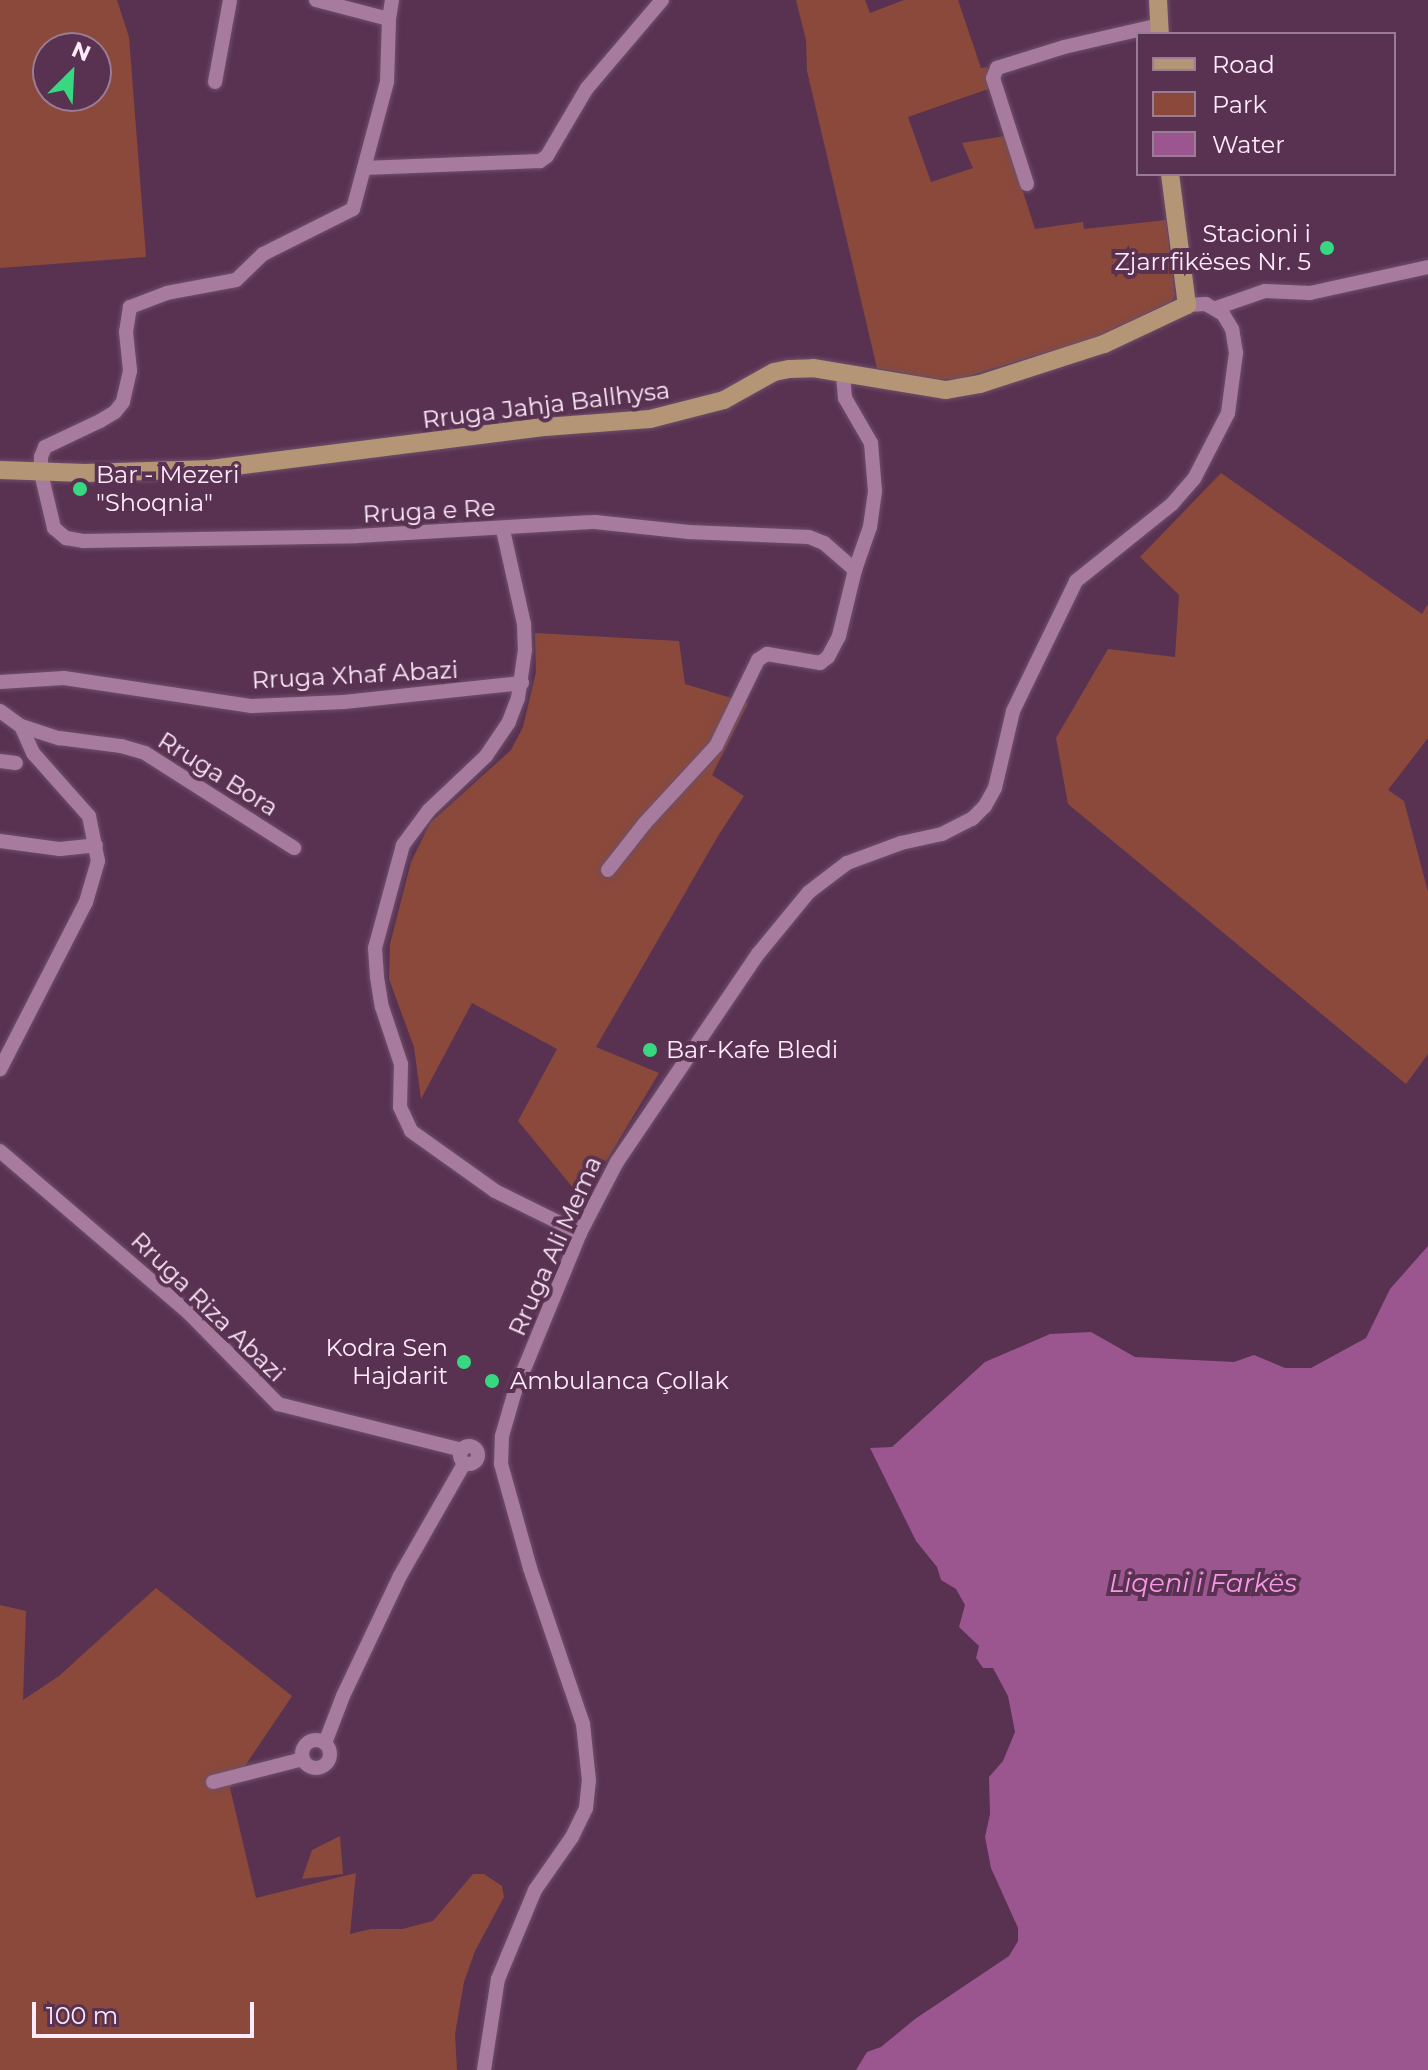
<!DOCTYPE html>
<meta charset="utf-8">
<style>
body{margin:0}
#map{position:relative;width:1428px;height:2070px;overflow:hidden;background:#593252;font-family:Montserrat,sans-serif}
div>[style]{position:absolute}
.green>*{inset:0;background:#8a493b}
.water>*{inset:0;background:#9b558f}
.roads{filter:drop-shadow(0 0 2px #6f506a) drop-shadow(0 0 2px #6f506a)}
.minor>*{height:14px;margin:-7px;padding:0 7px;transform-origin:7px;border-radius:7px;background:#a77b9e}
.minor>.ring{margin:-7px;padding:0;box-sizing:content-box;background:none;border:14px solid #a77b9e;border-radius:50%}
.major>*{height:18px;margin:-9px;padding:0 9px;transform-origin:9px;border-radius:9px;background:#b49575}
.dots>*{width:22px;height:22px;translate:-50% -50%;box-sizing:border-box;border:4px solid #593252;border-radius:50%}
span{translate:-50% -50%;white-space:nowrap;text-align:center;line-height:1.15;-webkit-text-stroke:8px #593252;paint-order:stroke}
.poi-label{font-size:24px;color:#ffebfa}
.right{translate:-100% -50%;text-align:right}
.left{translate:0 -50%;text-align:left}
.street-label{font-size:24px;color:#ffebfa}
.water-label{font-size:26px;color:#f797e6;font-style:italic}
.legend{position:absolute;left:1136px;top:32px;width:260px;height:144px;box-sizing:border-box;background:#593252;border:2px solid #9b7c95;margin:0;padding:10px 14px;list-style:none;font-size:24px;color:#ffebfa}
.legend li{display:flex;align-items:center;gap:16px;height:40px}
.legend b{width:40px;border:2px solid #9b7c95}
.north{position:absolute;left:32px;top:32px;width:80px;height:80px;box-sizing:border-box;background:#593252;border:2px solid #9b7c95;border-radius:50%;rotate:24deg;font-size:22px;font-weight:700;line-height:32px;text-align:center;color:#ffebfa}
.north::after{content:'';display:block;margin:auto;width:28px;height:36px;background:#38d880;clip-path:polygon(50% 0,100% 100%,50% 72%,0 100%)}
.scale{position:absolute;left:32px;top:2002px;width:222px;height:36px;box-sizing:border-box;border:4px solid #ffebfa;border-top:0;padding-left:10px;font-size:24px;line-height:28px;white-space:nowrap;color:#ffebfa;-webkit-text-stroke:6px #593252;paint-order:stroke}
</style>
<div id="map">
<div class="green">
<i style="clip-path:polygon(evenodd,0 0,117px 0,129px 37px,146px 257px,0 268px,0 0,48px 48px,96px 48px,96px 96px,48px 96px,48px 48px)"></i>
<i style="clip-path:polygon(796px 0,865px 0,870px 13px,904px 0,958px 0,981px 68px,987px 67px,991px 88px,908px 117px,931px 182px,973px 168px,962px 143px,1005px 136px,1035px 229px,1083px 222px,1084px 229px,1166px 220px,1175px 295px,1172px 301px,1094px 338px,958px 379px,936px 379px,877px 368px,807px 71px,806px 40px)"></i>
<i style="clip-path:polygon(1221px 473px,1422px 614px,1428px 604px,1428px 738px,1388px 790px,1404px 801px,1428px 892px,1428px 1054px,1406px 1084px,1068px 804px,1056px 738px,1108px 649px,1175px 657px,1179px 595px,1140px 557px)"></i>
<i style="clip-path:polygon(535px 633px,679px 641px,685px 684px,748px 703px,712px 775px,744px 796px,718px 836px,596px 1047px,659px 1073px,583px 1200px,518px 1121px,557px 1049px,472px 1003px,421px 1099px,414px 1047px,389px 979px,390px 944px,411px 862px,430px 823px,511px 750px,523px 727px,536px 672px)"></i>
<i style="clip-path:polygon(156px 1588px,292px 1696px,230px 1788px,256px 1898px,356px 1873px,350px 1934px,371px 1929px,402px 1929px,433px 1921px,473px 1874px,484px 1874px,502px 1886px,504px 1897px,475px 1951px,464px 1982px,455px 2034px,457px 2070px,0 2070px,0 1605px,26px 1611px,23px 1700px,59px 1676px)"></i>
<i style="clip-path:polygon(340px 1836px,343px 1874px,302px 1879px,312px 1850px)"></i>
</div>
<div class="water">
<i style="clip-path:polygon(1428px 1246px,1428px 2070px,856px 2070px,867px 2052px,881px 2047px,915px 2019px,1009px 1956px,1018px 1941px,1018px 1928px,991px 1868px,985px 1837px,990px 1814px,989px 1777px,1003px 1761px,1015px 1732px,1008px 1696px,993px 1668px,983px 1668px,976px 1658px,979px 1646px,959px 1627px,965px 1605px,956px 1589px,941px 1580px,937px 1567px,916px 1541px,870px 1448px,892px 1447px,985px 1362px,1050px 1334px,1091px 1332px,1135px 1357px,1234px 1362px,1254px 1355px,1285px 1368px,1311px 1368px,1366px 1338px,1390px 1289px)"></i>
</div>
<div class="roads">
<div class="minor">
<i style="left:316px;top:0;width:75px;rotate:14.6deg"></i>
<i style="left:389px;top:19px;width:63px;rotate:91.8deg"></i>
<i style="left:387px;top:82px;width:89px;rotate:105deg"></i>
<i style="left:662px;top:0;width:116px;rotate:130.4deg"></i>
<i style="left:587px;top:88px;width:79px;rotate:120.5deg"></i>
<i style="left:547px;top:156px;width:9px;rotate:144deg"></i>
<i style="left:540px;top:161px;width:176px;rotate:177.7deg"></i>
<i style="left:364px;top:168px;width:42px;rotate:105deg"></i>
<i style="left:353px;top:209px;width:101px;rotate:153.4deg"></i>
<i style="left:263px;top:254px;width:37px;rotate:136deg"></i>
<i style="left:236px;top:280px;width:70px;rotate:169.3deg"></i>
<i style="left:167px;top:293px;width:40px;rotate:159deg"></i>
<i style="left:130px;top:307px;width:25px;rotate:99deg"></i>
<i style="left:126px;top:332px;width:39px;rotate:84deg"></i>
<i style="left:130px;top:371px;width:32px;rotate:103deg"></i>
<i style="left:123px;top:402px;width:13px;rotate:129deg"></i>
<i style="left:115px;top:412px;width:17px;rotate:149deg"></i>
<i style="left:100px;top:421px;width:61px;rotate:154.7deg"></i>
<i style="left:45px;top:447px;width:11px;rotate:112deg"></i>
<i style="left:41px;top:457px;width:16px;rotate:90deg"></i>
<i style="left:41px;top:473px;width:57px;rotate:76.7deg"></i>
<i style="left:54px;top:528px;width:16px;rotate:40deg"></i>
<i style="left:66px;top:538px;width:17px;rotate:10deg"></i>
<i style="left:83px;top:541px;width:274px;rotate:-1deg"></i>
<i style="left:357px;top:536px;width:238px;rotate:-3.4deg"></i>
<i style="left:595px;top:522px;width:94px;rotate:6.1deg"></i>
<i style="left:688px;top:532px;width:121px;rotate:2.4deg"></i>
<i style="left:809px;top:537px;width:16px;rotate:22deg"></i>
<i style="left:824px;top:543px;width:41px;rotate:41.1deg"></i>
<i style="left:389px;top:19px;width:19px;rotate:-81deg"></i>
<i style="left:215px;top:82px;width:83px;rotate:-79.6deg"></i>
<i style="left:1027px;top:184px;width:111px;rotate:-107.8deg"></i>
<i style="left:993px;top:78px;width:11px;rotate:-68deg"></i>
<i style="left:997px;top:68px;width:70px;rotate:-17.4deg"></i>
<i style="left:1064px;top:47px;width:98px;rotate:-13deg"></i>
<i style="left:1216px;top:308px;width:52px;rotate:-19.1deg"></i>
<i style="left:1265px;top:291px;width:45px;rotate:2.5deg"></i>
<i style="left:1310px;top:293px;width:121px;rotate:-12.4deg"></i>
<i style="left:503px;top:530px;width:96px;rotate:77.4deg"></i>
<i style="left:524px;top:624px;width:26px;rotate:88deg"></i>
<i style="left:525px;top:650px;width:49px;rotate:98.3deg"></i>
<i style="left:518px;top:698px;width:26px;rotate:111deg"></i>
<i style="left:509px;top:722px;width:41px;rotate:124.1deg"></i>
<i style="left:486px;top:756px;width:79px;rotate:136.5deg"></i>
<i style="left:429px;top:810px;width:44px;rotate:126.6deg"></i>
<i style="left:403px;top:845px;width:107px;rotate:105.2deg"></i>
<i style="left:375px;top:948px;width:29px;rotate:86deg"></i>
<i style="left:377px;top:977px;width:30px;rotate:81deg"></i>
<i style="left:382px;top:1007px;width:60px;rotate:71.6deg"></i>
<i style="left:401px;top:1064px;width:43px;rotate:91.3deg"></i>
<i style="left:400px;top:1107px;width:26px;rotate:65deg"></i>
<i style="left:411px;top:1131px;width:103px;rotate:35.5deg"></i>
<i style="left:495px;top:1191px;width:95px;rotate:26.3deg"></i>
<i style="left:0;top:682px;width:64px;rotate:-3.6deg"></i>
<i style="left:64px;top:678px;width:190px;rotate:8.5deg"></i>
<i style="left:252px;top:706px;width:92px;rotate:-2.5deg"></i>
<i style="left:344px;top:702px;width:179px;rotate:-6.1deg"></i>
<i style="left:0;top:711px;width:26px;rotate:36deg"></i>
<i style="left:21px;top:726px;width:30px;rotate:66deg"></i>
<i style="left:33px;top:753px;width:84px;rotate:48.4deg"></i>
<i style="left:89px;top:816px;width:46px;rotate:78.7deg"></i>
<i style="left:98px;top:861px;width:43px;rotate:106.3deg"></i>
<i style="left:86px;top:902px;width:188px;rotate:117.2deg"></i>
<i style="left:21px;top:726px;width:40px;rotate:18deg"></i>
<i style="left:59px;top:738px;width:63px;rotate:7.4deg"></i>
<i style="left:121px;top:746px;width:25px;rotate:16deg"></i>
<i style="left:145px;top:753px;width:177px;rotate:32.5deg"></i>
<i style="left:0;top:761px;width:16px;rotate:7deg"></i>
<i style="left:0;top:841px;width:61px;rotate:7.6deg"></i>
<i style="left:60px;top:849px;width:36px;rotate:-6deg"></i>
<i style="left:608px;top:870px;width:60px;rotate:-51.8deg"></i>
<i style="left:645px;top:823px;width:105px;rotate:-47.3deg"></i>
<i style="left:716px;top:746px;width:96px;rotate:-64deg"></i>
<i style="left:758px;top:660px;width:11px;rotate:-34deg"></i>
<i style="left:767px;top:654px;width:54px;rotate:9.6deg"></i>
<i style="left:820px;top:663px;width:10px;rotate:-37deg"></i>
<i style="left:828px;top:657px;width:24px;rotate:-62deg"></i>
<i style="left:839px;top:636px;width:68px;rotate:-76.4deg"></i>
<i style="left:855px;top:570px;width:46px;rotate:-70.8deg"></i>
<i style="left:870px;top:527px;width:36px;rotate:-82deg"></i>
<i style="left:875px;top:491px;width:48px;rotate:-94.8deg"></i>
<i style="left:871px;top:443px;width:52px;rotate:-120deg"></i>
<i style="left:845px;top:398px;width:24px;rotate:-95deg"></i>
<i style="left:0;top:1151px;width:248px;rotate:40.6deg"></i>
<i style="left:188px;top:1312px;width:129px;rotate:45.6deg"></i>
<i style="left:278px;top:1404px;width:190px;rotate:14deg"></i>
<i class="ring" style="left:460px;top:1446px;width:4px;height:4px"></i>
<i class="ring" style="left:302px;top:1740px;width:14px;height:14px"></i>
<i style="left:325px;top:1743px;width:50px;rotate:-69deg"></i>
<i style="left:343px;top:1696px;width:133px;rotate:-64.6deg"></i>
<i style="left:400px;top:1576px;width:129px;rotate:-60.3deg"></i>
<i style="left:213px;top:1782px;width:93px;rotate:-14.3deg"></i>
<i style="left:484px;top:2070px;width:92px;rotate:-81.3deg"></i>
<i style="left:498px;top:1979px;width:96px;rotate:-67.4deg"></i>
<i style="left:535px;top:1890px;width:65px;rotate:-55.1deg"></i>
<i style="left:572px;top:1837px;width:32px;rotate:-64deg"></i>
<i style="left:586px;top:1808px;width:27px;rotate:-84deg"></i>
<i style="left:589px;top:1781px;width:57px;rotate:-96deg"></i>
<i style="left:583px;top:1724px;width:165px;rotate:-108.8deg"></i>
<i style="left:530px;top:1568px;width:108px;rotate:-105.6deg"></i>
<i style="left:501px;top:1464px;width:28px;rotate:-88deg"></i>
<i style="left:502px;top:1436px;width:47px;rotate:-73.9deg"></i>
<i style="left:515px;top:1391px;width:171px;rotate:-67.6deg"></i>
<i style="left:580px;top:1233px;width:80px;rotate:-62.5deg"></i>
<i style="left:617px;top:1162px;width:251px;rotate:-55.9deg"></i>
<i style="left:758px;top:954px;width:80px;rotate:-50.6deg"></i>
<i style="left:809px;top:892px;width:48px;rotate:-37.3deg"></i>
<i style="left:847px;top:863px;width:58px;rotate:-20.3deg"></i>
<i style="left:901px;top:843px;width:42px;rotate:-12.4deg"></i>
<i style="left:942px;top:834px;width:34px;rotate:-27deg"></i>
<i style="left:972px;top:819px;width:18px;rotate:-45deg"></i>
<i style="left:985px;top:806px;width:21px;rotate:-61deg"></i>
<i style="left:995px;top:788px;width:79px;rotate:-76.8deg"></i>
<i style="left:1013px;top:711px;width:144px;rotate:-64.1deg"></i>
<i style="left:1076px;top:581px;width:123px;rotate:-38.7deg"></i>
<i style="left:1172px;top:504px;width:33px;rotate:-49deg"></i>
<i style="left:1194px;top:479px;width:74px;rotate:-62.7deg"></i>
<i style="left:1228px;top:413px;width:61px;rotate:-82.4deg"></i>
<i style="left:1236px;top:353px;width:24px;rotate:-99deg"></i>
<i style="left:1232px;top:329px;width:17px;rotate:-121deg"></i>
<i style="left:1223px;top:314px;width:20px;rotate:-150deg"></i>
<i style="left:1206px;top:304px;width:19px;rotate:177deg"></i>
</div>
<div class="major">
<i style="left:1158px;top:0;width:34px;rotate:87deg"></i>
<i style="left:0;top:470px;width:85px;rotate:2deg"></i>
<i style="left:85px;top:473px;width:126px;rotate:-1.8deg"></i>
<i style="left:211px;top:469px;width:337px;rotate:-7.2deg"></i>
<i style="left:545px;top:427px;width:105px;rotate:-4.4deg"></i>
<i style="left:650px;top:419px;width:76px;rotate:-14.4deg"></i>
<i style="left:724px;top:400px;width:57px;rotate:-29.2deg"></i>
<i style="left:774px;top:372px;width:16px;rotate:-11deg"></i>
<i style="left:790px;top:369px;width:23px;rotate:-2deg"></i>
<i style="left:813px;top:368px;width:135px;rotate:9.4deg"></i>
<i style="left:946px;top:390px;width:35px;rotate:-10deg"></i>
<i style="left:980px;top:384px;width:130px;rotate:-17.9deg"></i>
<i style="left:1104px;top:344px;width:92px;rotate:-25.2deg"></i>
<i style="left:1187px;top:305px;width:132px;rotate:-97.4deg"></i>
</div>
</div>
<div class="dots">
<i style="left:1327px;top:248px;background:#38d880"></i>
<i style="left:80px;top:489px;background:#38d880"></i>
<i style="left:650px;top:1050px;background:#38d880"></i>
<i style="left:464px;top:1362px;background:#38d880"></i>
<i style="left:492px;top:1381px;background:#38d880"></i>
</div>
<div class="poi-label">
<span class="right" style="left:1311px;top:248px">Stacioni i<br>Zjarrfikëses Nr. 5</span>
<span class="left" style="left:96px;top:489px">Bar - Mezeri<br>"Shoqnia"</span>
<span class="left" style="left:666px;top:1050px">Bar-Kafe Bledi</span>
<span class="right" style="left:448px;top:1362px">Kodra Sen<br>Hajdarit</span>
<span class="left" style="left:510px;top:1381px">Ambulanca Çollak</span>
</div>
<div class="street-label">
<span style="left:546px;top:405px;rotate:-7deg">Rruga Jahja Ballhysa</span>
<span style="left:429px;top:511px;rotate:-3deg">Rruga e Re</span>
<span style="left:355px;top:675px;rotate:-3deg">Rruga Xhaf Abazi</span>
<span style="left:218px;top:774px;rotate:32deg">Rruga Bora</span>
<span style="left:555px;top:1246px;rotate:-66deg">Rruga Ali Mema</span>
<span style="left:208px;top:1307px;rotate:44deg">Rruga Riza Abazi</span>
</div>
<div class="water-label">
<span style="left:1203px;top:1584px">Liqeni i Farkës</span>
</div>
<ul class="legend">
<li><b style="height:10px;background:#b49575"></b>Road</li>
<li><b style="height:22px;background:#8a493b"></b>Park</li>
<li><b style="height:22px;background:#9b558f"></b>Water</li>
</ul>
<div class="north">N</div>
<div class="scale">100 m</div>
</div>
